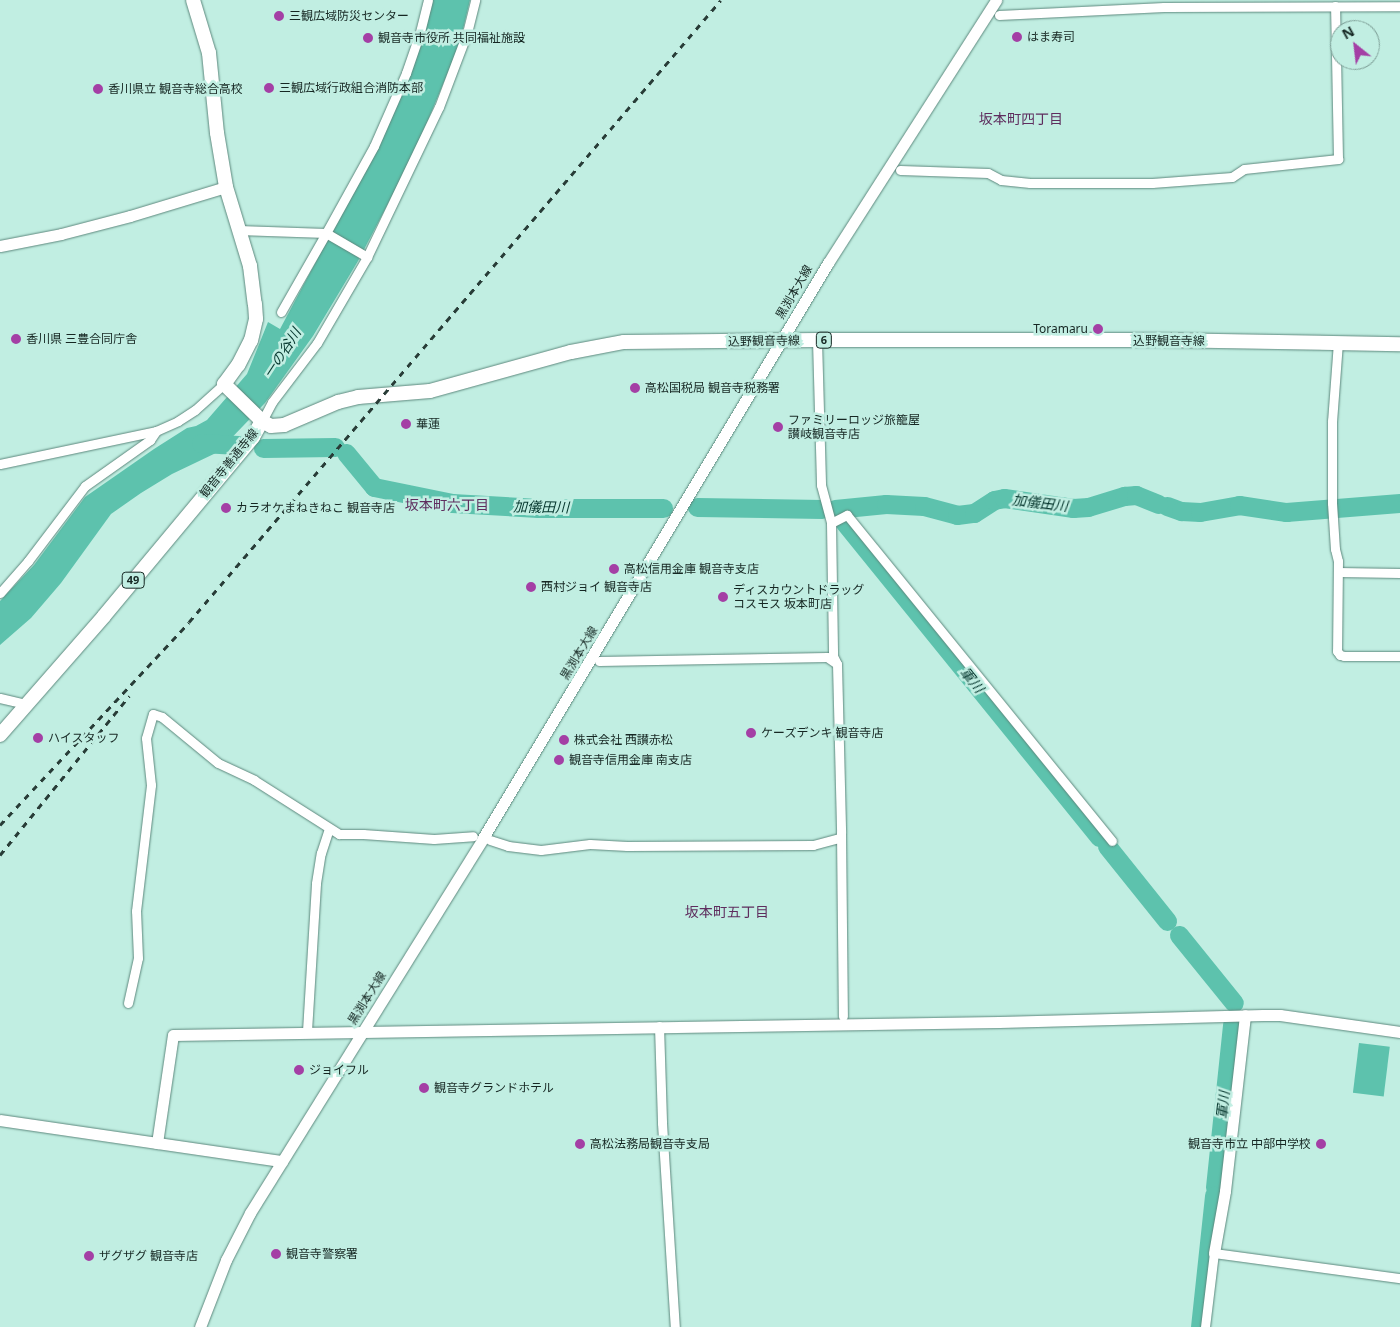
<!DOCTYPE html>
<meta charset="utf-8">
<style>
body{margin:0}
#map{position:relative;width:1400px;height:1327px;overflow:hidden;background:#c1eee2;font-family:"Noto Sans","Noto Sans JP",sans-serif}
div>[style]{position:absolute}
.water>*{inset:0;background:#5dc2ad;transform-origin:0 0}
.river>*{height:19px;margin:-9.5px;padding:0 9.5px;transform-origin:9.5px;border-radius:9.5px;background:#5dc2ad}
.roads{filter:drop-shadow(0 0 1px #5d887d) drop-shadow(0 0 1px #5d887d)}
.street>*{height:9px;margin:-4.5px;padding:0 4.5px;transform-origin:4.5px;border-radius:4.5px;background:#fff}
.secondary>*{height:11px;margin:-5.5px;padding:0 5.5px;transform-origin:5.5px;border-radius:5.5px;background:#fff}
.primary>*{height:14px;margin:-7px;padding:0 7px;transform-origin:7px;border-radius:7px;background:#fff}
.rail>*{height:3px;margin-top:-1.5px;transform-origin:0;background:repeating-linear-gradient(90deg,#283c37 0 6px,transparent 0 12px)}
.dots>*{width:14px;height:14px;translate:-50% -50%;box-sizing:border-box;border:2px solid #c1eee2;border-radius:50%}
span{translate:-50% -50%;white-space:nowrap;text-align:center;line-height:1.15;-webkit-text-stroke:5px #c1eee2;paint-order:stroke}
.shield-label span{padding:1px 4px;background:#c1eee2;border:1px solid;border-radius:4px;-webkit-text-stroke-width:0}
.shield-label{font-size:11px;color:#162723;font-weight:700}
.poi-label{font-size:12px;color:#162723}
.left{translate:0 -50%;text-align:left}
.right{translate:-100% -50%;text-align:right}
.street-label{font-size:12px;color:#162723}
.neighbourhood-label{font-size:14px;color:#5e2d5e}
.water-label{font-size:14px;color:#05362d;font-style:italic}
.north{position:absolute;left:1330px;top:20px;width:50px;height:50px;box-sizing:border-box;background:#c1eee2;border:1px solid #7d9e96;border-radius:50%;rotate:331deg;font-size:14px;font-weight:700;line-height:20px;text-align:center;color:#162723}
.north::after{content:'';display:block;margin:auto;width:18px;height:22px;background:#a43fa5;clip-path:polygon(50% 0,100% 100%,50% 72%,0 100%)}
</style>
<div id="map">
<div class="water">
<i style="clip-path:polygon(432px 0,470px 0,459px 46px,413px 156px,358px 261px,313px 336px,265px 403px,218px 452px,172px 474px,141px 493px,111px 514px,61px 583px,31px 618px,0 645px,0 601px,34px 565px,85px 497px,154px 449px,187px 428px,196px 426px,207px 420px,247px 374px,268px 322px,280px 329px,376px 149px)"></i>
<i style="left:1359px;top:1043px;width:31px;height:50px;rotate:7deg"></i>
</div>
<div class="river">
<i style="left:201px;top:443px;width:37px;rotate:3deg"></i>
<i style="left:263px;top:448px;width:72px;rotate:-0.8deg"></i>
<i style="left:346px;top:453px;width:44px;rotate:50.5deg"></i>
<i style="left:374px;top:487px;width:80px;rotate:11.6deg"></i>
<i style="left:452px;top:503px;width:86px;rotate:3.3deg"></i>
<i style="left:538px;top:508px;width:125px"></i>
<i style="left:1167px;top:506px;width:15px;rotate:20deg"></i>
<i style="left:1181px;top:511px;width:19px;rotate:3deg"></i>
<i style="left:1200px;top:512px;width:40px;rotate:-10deg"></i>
<i style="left:1239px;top:505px;width:48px;rotate:8.5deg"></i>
<i style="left:1286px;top:512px;width:114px;rotate:-4.5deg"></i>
<i style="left:697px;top:507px;width:125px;rotate:0.9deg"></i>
<i style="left:835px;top:509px;width:51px;rotate:-5.6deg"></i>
<i style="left:886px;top:504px;width:38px;rotate:3deg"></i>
<i style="left:924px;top:506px;width:34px;rotate:15deg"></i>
<i style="left:957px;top:515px;width:17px;rotate:-7deg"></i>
<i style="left:974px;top:513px;width:24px;rotate:-33deg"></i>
<i style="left:994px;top:500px;width:10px;rotate:-11deg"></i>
<i style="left:1004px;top:498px;width:70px;rotate:8.2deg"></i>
<i style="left:1073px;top:508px;width:15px;rotate:-4deg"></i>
<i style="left:1088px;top:507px;width:38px;rotate:-17deg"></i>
<i style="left:1124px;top:496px;width:12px;rotate:-5deg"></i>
<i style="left:1136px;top:495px;width:24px;rotate:22deg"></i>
<i style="left:845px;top:523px;width:404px;rotate:51deg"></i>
<i style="left:1107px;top:846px;width:96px;rotate:51.3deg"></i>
<i style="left:1179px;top:935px;width:87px;rotate:51deg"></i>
<i style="left:1215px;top:1187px;width:164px;rotate:-84deg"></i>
<i style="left:1200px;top:1327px;width:132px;rotate:-83.9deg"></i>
</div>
<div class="roads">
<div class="street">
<i style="left:999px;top:15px;width:165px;rotate:-2.8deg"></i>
<i style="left:1164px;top:7px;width:236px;rotate:-0.2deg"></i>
<i style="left:900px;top:170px;width:88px;rotate:2deg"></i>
<i style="left:988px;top:173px;width:15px;rotate:28deg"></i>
<i style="left:1001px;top:180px;width:29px;rotate:6deg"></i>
<i style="left:1030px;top:183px;width:122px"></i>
<i style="left:1152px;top:183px;width:80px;rotate:-4.3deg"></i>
<i style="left:1232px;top:177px;width:14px;rotate:-34deg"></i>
<i style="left:1244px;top:169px;width:95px;rotate:-6.1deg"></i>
<i style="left:1338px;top:159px;width:153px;rotate:-91.1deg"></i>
<i style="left:238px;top:230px;width:88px;rotate:2deg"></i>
<i style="left:326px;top:233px;width:99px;rotate:-61.1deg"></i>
<i style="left:374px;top:146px;width:80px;rotate:-66.3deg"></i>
<i style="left:406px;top:73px;width:39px;rotate:-71deg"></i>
<i style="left:419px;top:36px;width:37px;rotate:-76deg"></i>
<i style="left:281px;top:312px;width:91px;rotate:-60.3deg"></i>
<i style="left:326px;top:233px;width:48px;rotate:30.3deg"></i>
<i style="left:817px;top:340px;width:145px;rotate:88.4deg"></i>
<i style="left:821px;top:485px;width:39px;rotate:75deg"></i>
<i style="left:831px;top:523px;width:133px;rotate:89.1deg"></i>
<i style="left:833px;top:656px;width:9px;rotate:63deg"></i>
<i style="left:837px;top:664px;width:169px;rotate:88.6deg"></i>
<i style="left:841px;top:833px;width:183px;rotate:89.4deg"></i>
<i style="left:1338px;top:342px;width:79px;rotate:94.3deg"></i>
<i style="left:1332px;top:421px;width:82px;rotate:90deg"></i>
<i style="left:1332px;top:503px;width:46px;rotate:86.3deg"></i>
<i style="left:1335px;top:549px;width:12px;rotate:76deg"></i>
<i style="left:1338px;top:561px;width:90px;rotate:90.6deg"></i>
<i style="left:1337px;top:651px;width:5px;rotate:53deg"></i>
<i style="left:1340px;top:655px;width:4px;rotate:14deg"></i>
<i style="left:1344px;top:656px;width:56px"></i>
<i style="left:262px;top:421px;width:21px;rotate:-62deg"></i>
<i style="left:272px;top:402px;width:74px;rotate:-52.7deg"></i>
<i style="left:317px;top:343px;width:99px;rotate:-59.8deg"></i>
<i style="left:367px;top:257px;width:166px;rotate:-64.4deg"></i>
<i style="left:439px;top:107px;width:79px;rotate:-69.3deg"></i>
<i style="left:467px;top:33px;width:34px;rotate:-76deg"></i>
<i style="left:0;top:464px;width:159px;rotate:-11.9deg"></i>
<i style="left:156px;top:431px;width:24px;rotate:-24deg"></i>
<i style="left:178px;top:421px;width:20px;rotate:-33deg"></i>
<i style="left:195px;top:410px;width:39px;rotate:-42deg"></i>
<i style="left:831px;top:523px;width:18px;rotate:-27deg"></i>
<i style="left:847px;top:515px;width:420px;rotate:50.9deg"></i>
<i style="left:1338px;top:572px;width:62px;rotate:0.9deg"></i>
<i style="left:0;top:593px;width:43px;rotate:-48.8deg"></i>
<i style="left:28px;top:561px;width:94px;rotate:-52.8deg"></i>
<i style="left:85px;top:486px;width:80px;rotate:-35.3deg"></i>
<i style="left:150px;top:440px;width:11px;rotate:-56deg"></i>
<i style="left:599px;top:661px;width:228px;rotate:-1deg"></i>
<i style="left:827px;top:657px;width:12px;rotate:35deg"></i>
<i style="left:0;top:698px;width:28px;rotate:13deg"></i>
<i style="left:490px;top:840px;width:19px;rotate:18deg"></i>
<i style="left:508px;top:846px;width:33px;rotate:7deg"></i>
<i style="left:541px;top:850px;width:49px;rotate:-7deg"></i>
<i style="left:590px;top:844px;width:37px;rotate:3deg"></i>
<i style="left:627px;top:846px;width:186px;rotate:-0.3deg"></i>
<i style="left:813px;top:845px;width:27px;rotate:-15deg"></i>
<i style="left:128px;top:1003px;width:46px;rotate:-77.5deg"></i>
<i style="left:138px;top:958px;width:47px;rotate:-92.4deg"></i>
<i style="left:136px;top:911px;width:127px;rotate:-83.2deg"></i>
<i style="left:151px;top:785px;width:47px;rotate:-96.1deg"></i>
<i style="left:146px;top:738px;width:25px;rotate:-74deg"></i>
<i style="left:153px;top:714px;width:9px;rotate:18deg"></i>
<i style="left:162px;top:717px;width:72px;rotate:39.4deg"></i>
<i style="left:218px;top:763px;width:40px;rotate:25deg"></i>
<i style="left:254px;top:780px;width:101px;rotate:32.4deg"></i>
<i style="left:339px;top:834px;width:24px"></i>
<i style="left:363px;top:834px;width:71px;rotate:4deg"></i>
<i style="left:434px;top:839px;width:39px;rotate:-4deg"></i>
<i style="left:659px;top:1026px;width:97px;rotate:88.2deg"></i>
<i style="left:662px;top:1123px;width:204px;rotate:86.4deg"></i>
<i style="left:307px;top:1031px;width:148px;rotate:-86.5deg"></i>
<i style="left:316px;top:883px;width:30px;rotate:-81deg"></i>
<i style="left:321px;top:853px;width:26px;rotate:-72deg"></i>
<i style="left:1205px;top:1327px;width:75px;rotate:-83.1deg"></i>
<i style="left:1214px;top:1253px;width:188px;rotate:7.7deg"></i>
</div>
<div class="secondary">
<i style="left:0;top:246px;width:62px;rotate:-11.1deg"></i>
<i style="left:61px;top:234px;width:71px;rotate:-14.6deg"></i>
<i style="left:130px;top:216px;width:100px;rotate:-16.8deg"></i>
<i style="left:0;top:1120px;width:285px;rotate:8.3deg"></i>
<i style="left:157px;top:1143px;width:109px;rotate:-81.6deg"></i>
<i style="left:173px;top:1035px;width:826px;rotate:-0.9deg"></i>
<i style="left:999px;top:1022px;width:264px;rotate:-1.5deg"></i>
<i style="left:1263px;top:1015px;width:17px"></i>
<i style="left:1280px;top:1015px;width:121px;rotate:8.1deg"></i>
<i style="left:1214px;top:1253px;width:63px;rotate:-79.9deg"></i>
<i style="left:1225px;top:1191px;width:177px;rotate:-83.5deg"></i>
<i style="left:200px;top:1327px;width:72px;rotate:-68.8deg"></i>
<i style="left:226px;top:1260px;width:53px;rotate:-62.9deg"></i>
<i style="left:250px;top:1213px;width:441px;rotate:-58.1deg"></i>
<i style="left:483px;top:838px;width:671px;rotate:-59.04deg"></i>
<i style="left:828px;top:263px;width:312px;rotate:-57.4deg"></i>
</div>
<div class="primary">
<i style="left:193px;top:0;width:55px;rotate:73.2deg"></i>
<i style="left:209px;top:53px;width:80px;rotate:84.3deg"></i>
<i style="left:217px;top:133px;width:55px;rotate:80.5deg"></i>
<i style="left:226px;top:187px;width:83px;rotate:73.1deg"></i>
<i style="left:250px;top:266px;width:38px;rotate:83deg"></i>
<i style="left:255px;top:304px;width:15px;rotate:86deg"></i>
<i style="left:256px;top:319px;width:22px;rotate:103deg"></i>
<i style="left:251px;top:340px;width:28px;rotate:117deg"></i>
<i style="left:238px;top:365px;width:24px;rotate:126deg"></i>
<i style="left:224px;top:384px;width:53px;rotate:44.2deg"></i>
<i style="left:262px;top:421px;width:10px;rotate:29deg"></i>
<i style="left:271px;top:426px;width:13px;rotate:-4deg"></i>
<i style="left:284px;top:425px;width:59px;rotate:-23.1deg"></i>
<i style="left:338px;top:402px;width:21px;rotate:-14deg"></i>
<i style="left:358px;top:397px;width:72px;rotate:-4.8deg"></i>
<i style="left:430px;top:391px;width:146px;rotate:-15.5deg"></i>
<i style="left:571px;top:352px;width:54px;rotate:-10.7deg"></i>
<i style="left:624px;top:342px;width:193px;rotate:-0.6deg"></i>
<i style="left:817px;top:340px;width:342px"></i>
<i style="left:1159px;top:340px;width:241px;rotate:1deg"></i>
<i style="left:0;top:735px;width:158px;rotate:-48.8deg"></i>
<i style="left:104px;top:616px;width:233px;rotate:-50.2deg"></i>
<i style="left:253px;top:437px;width:18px;rotate:-61deg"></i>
</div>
</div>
<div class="rail">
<i style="left:0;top:825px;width:277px;rotate:-47deg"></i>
<i style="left:189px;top:622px;width:818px;rotate:-49.46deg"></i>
<i style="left:0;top:855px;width:205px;rotate:-50.9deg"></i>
</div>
<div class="dots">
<i style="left:279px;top:16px;background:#a43fa5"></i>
<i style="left:1017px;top:37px;background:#a43fa5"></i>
<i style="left:368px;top:38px;background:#a43fa5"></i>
<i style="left:269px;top:88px;background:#a43fa5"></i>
<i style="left:98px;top:89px;background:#a43fa5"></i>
<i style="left:1098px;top:329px;background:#a43fa5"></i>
<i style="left:16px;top:339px;background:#a43fa5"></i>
<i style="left:635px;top:388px;background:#a43fa5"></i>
<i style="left:406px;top:424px;background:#a43fa5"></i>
<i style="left:778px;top:427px;background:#a43fa5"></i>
<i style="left:226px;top:508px;background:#a43fa5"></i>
<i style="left:614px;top:569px;background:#a43fa5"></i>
<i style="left:531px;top:587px;background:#a43fa5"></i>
<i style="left:723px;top:597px;background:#a43fa5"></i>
<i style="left:751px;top:733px;background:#a43fa5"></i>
<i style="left:38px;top:738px;background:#a43fa5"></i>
<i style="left:564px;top:740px;background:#a43fa5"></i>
<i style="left:559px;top:760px;background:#a43fa5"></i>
<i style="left:299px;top:1070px;background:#a43fa5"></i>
<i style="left:424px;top:1088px;background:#a43fa5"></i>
<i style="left:580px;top:1144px;background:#a43fa5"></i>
<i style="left:1321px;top:1144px;background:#a43fa5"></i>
<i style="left:276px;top:1254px;background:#a43fa5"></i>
<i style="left:89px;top:1256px;background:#a43fa5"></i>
</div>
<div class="shield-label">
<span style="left:824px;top:340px">6</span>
<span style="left:133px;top:580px">49</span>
</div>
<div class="poi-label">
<span class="left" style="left:289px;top:16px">三観広域防災センター</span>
<span class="left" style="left:1027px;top:37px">はま寿司</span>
<span class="left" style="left:378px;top:38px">観音寺市役所 共同福祉施設</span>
<span class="left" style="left:279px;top:88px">三観広域行政組合消防本部</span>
<span class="left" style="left:108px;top:89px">香川県立 観音寺総合高校</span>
<span class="right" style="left:1088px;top:329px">Toramaru</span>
<span class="left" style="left:26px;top:339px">香川県 三豊合同庁舎</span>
<span class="left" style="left:645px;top:388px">高松国税局 観音寺税務署</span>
<span class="left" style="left:788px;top:427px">ファミリーロッジ旅籠屋<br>讃岐観音寺店</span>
<span class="left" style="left:416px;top:424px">華蓮</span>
<span class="left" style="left:236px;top:508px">カラオケまねきねこ 観音寺店</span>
<span class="left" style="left:624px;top:569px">高松信用金庫 観音寺支店</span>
<span class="left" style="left:541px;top:587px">西村ジョイ 観音寺店</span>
<span class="left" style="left:733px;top:597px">ディスカウントドラッグ<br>コスモス 坂本町店</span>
<span class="left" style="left:761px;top:733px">ケーズデンキ 観音寺店</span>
<span class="left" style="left:48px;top:738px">ハイスタッフ</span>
<span class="left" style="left:574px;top:740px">株式会社 西讃赤松</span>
<span class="left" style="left:569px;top:760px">観音寺信用金庫 南支店</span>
<span class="left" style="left:309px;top:1070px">ジョイフル</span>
<span class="left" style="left:434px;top:1088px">観音寺グランドホテル</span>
<span class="left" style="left:590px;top:1144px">高松法務局観音寺支局</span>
<span class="right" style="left:1311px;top:1144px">観音寺市立 中部中学校</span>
<span class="left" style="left:286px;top:1254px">観音寺警察署</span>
<span class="left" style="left:99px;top:1256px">ザグザグ 観音寺店</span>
</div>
<div class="street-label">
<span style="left:794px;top:292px;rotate:-60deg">黒渕本大線</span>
<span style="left:764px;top:341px;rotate:-1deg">込野観音寺線</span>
<span style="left:1169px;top:341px">込野観音寺線</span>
<span style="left:229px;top:463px;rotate:-51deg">観音寺善通寺線</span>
<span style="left:579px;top:653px;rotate:-59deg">黒渕本大線</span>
<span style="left:367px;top:998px;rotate:-58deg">黒渕本大線</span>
</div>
<div class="neighbourhood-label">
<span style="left:1021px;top:119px">坂本町四丁目</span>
<span style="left:447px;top:505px">坂本町六丁目</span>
<span style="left:727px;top:912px">坂本町五丁目</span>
</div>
<div class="water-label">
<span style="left:282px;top:353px;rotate:-57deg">一の谷川</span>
<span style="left:1040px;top:503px;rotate:7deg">加儀田川</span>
<span style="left:541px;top:507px;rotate:1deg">加儀田川</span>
<span style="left:972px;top:680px;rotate:51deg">軍川</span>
<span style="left:1223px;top:1105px;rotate:-84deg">軍川</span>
</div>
<div class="north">N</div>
</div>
